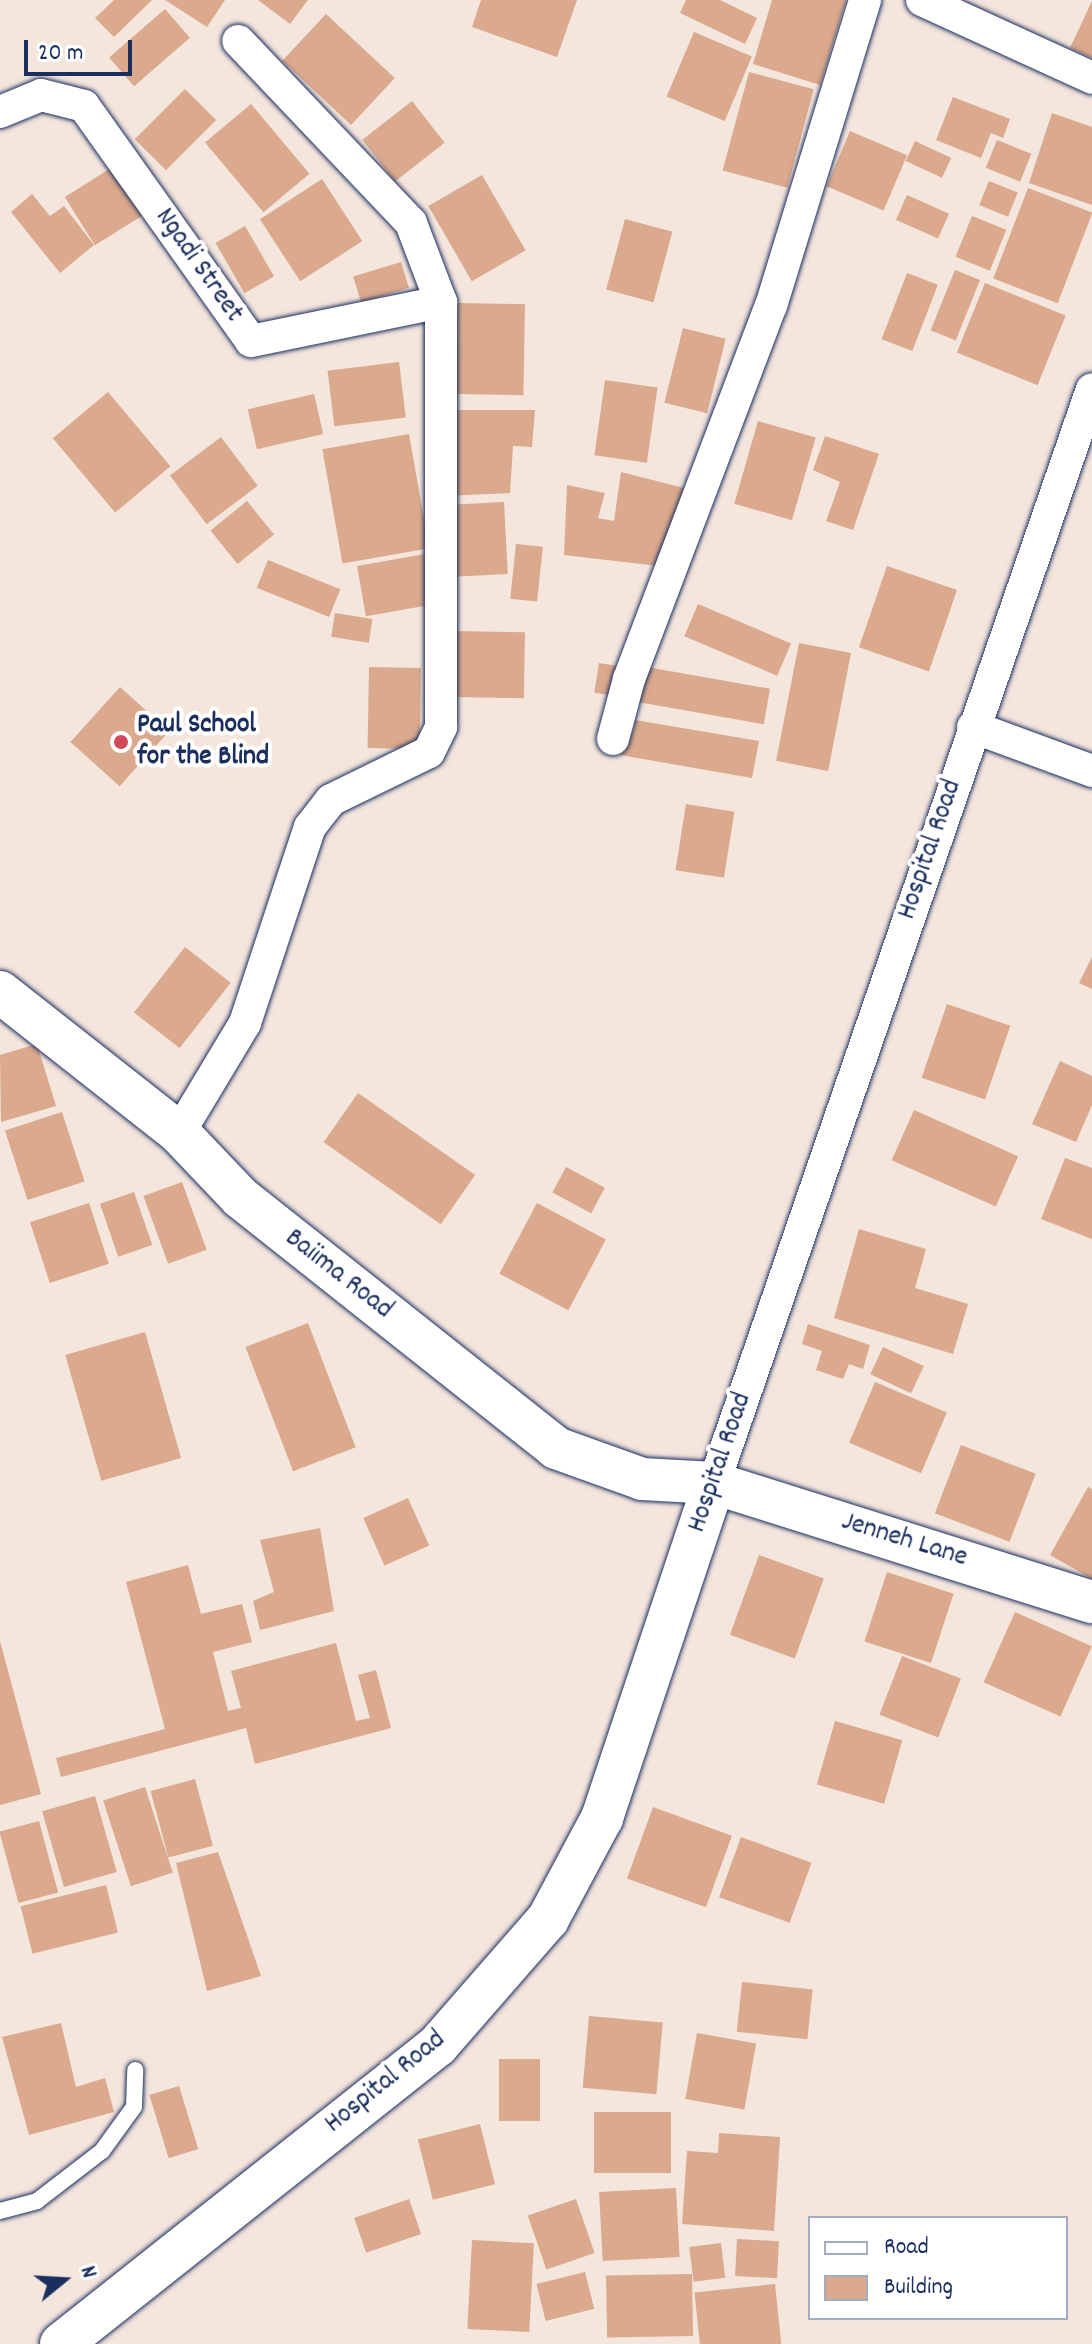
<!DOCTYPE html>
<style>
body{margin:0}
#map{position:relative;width:1092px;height:2344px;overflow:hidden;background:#f4e5dd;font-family:Dekko,sans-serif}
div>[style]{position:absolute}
.building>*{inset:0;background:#dba98d;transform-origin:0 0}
.roads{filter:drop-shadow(0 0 2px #1b2f5e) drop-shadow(0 0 2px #1b2f5e)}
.service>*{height:16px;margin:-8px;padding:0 8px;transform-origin:8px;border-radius:8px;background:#fff}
.minor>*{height:32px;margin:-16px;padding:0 16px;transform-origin:16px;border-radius:16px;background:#fff}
.tertiary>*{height:42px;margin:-21px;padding:0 21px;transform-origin:21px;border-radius:21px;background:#fff}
.dots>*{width:22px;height:22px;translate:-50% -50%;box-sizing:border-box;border:4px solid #fff;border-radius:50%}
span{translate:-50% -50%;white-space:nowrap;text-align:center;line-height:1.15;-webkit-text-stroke:8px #fff;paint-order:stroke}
.street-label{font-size:28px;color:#1b2f5e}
.poi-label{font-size:28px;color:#1b2f5e;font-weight:700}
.left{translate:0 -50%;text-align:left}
.legend{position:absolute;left:808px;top:2216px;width:260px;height:104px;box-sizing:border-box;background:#fff;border:2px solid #a4acbf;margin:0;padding:10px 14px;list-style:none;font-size:24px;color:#1b2f5e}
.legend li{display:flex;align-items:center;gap:16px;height:40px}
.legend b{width:40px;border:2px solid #a4acbf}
.north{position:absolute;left:24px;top:2240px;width:80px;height:80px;-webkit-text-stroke:6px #fff;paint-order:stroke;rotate:72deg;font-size:22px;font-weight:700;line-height:32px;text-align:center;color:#1b2f5e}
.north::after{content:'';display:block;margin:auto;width:28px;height:36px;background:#1b2f5e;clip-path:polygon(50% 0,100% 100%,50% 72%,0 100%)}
.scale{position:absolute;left:24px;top:40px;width:108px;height:36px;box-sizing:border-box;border:4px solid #1b2f5e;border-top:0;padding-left:10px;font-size:24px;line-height:28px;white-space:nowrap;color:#1b2f5e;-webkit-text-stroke:6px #fff;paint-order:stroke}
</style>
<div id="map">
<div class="building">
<i style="clip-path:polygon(114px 0,152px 0,114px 37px,95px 18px)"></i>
<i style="clip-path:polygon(165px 0,225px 0,207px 27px)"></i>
<i style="clip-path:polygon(258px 0,308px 0,290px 24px)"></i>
<i style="clip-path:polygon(481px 0,577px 0,557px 57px,472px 27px)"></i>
<i style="clip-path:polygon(686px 0,720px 0,757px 18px,745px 44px,680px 13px)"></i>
<i style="clip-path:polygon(772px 0,846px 0,820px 85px,753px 64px)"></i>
<i style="clip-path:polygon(1092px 1px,1092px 58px,1070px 48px)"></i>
<i style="left:165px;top:9px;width:38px;height:74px;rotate:49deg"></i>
<i style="left:326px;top:14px;width:94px;height:64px;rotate:43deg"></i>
<i style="left:694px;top:32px;width:63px;height:70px;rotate:23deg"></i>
<i style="left:749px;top:72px;width:67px;height:102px;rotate:15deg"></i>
<i style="left:185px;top:89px;width:44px;height:71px;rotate:45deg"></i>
<i style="clip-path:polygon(953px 97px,1010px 119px,1003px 138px,991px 133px,981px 158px,936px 140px)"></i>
<i style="left:412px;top:101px;width:53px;height:63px;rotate:52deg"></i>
<i style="left:251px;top:104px;width:91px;height:60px;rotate:50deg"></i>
<i style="clip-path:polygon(1052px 113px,1092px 127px,1092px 205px,1029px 183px)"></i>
<i style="left:850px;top:131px;width:62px;height:60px;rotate:23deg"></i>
<i style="left:997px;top:140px;width:37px;height:30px;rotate:22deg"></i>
<i style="left:915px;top:141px;width:40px;height:22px;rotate:25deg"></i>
<i style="left:119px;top:163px;width:57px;height:64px;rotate:58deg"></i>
<i style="left:482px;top:175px;width:87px;height:62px;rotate:60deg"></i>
<i style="left:322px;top:179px;width:74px;height:74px;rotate:57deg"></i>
<i style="left:989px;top:181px;width:31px;height:26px;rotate:22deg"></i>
<i style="left:1028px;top:188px;width:69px;height:97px;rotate:21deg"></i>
<i style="clip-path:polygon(32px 194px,50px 216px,64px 206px,94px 245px,60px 273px,11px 212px)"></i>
<i style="left:907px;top:195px;width:46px;height:27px;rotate:24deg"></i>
<i style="left:972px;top:216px;width:37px;height:44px;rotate:22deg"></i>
<i style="left:625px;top:219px;width:49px;height:73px;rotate:15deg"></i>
<i style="left:245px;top:226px;width:58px;height:34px;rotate:60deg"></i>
<i style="left:401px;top:262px;width:27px;height:50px;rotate:73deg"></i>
<i style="left:955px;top:270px;width:27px;height:65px;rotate:22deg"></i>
<i style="left:907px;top:273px;width:33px;height:71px;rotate:21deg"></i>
<i style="left:985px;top:283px;width:87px;height:75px;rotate:22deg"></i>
<i style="left:458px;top:303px;width:67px;height:91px;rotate:1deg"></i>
<i style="left:683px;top:328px;width:44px;height:77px;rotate:14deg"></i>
<i style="left:399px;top:362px;width:56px;height:72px;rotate:83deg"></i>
<i style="left:605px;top:380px;width:53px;height:76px;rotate:8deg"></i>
<i style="left:108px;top:392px;width:97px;height:72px;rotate:50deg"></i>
<i style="left:314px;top:394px;width:41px;height:68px;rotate:77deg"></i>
<i style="clip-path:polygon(450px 410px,535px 410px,532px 447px,513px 446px,510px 493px,445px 496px)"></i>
<i style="left:758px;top:421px;width:60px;height:86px;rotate:16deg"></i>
<i style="left:409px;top:434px;width:116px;height:88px;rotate:80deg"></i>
<i style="clip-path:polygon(825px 436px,879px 454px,853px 530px,826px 521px,840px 482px,813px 470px)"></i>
<i style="left:221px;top:437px;width:61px;height:64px;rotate:53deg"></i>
<i style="clip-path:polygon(621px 472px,688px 489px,667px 567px,564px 555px,567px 485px,605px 493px,598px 518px,614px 521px)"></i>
<i style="left:247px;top:501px;width:43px;height:47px;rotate:51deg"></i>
<i style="left:504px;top:502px;width:72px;height:54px;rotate:87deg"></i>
<i style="left:516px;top:544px;width:27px;height:55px;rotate:6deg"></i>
<i style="left:425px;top:554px;width:51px;height:69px;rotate:80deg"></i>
<i style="left:268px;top:560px;width:78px;height:30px;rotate:22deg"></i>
<i style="left:887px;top:566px;width:74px;height:86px;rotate:19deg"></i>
<i style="left:698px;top:604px;width:101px;height:35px;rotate:23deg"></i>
<i style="left:335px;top:613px;width:38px;height:24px;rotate:9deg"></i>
<i style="left:453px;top:631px;width:72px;height:66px;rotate:1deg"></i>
<i style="left:799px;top:643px;width:53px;height:120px;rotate:11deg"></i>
<i style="left:599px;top:663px;width:19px;height:30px;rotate:9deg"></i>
<i style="left:641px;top:666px;width:131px;height:36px;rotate:10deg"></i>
<i style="left:369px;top:667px;width:52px;height:81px;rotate:1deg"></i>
<i style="left:120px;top:687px;width:66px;height:74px;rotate:42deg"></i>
<i style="clip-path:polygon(635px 720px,759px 741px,752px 778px,620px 755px,623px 732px,633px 733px)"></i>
<i style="left:686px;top:804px;width:49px;height:67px;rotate:9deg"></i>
<i style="left:185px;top:947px;width:58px;height:83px;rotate:38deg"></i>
<i style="clip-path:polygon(1092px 957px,1092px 989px,1079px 983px)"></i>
<i style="left:947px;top:1004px;width:67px;height:78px;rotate:19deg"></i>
<i style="clip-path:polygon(37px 1044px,56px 1106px,1px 1122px,0 1055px)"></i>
<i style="clip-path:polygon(1060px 1061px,1092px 1076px,1092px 1105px,1076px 1142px,1032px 1124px)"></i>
<i style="left:358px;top:1093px;width:143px;height:60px;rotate:35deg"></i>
<i style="left:914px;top:1110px;width:114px;height:55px;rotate:24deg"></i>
<i style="left:62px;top:1112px;width:73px;height:60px;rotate:72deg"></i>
<i style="clip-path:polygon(1065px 1158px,1092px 1168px,1092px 1239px,1041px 1219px)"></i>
<i style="left:566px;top:1167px;width:44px;height:29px;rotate:28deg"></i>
<i style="left:182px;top:1182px;width:72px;height:41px;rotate:70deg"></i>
<i style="left:134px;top:1192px;width:56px;height:36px;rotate:71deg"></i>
<i style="left:89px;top:1203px;width:64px;height:62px;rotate:72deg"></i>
<i style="left:537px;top:1203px;width:78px;height:80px;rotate:28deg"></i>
<i style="clip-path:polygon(859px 1229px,926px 1249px,915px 1288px,968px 1304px,953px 1354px,834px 1318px)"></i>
<i style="left:308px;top:1323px;width:133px;height:67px;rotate:69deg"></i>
<i style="clip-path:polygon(808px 1324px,870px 1345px,863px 1369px,849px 1364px,843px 1379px,816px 1370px,822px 1351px,802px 1344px)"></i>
<i style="left:145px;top:1332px;width:131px;height:83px;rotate:74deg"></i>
<i style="left:883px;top:1347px;width:45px;height:30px;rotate:25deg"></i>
<i style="left:875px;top:1382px;width:78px;height:66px;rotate:23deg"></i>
<i style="left:961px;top:1445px;width:80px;height:73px;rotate:21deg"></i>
<i style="clip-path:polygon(1088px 1487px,1092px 1489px,1092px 1579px,1050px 1555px)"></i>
<i style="left:408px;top:1498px;width:52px;height:49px;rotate:66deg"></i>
<i style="clip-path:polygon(320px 1528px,334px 1611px,260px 1630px,253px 1601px,274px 1592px,260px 1540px)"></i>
<i style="left:759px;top:1555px;width:69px;height:85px;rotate:20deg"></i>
<i style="clip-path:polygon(188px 1565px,201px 1614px,242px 1604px,252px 1642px,213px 1652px,228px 1711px,241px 1708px,231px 1671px,336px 1643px,356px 1721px,370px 1718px,358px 1675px,376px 1670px,391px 1728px,255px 1764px,246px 1728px,61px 1777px,56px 1758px,165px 1729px,126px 1582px)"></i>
<i style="left:887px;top:1572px;width:70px;height:73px;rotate:18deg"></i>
<i style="left:1015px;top:1612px;width:84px;height:77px;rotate:24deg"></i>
<i style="clip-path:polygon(0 1641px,41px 1794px,0 1805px)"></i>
<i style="left:902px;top:1656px;width:63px;height:63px;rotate:21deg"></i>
<i style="left:835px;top:1721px;width:70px;height:66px;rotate:16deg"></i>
<i style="left:195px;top:1779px;width:69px;height:46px;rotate:75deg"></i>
<i style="left:145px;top:1787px;width:90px;height:44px;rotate:72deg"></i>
<i style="left:95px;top:1796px;width:79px;height:55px;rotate:74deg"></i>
<i style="left:653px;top:1807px;width:84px;height:76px;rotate:20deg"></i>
<i style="left:39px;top:1821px;width:74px;height:41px;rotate:75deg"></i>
<i style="left:741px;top:1837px;width:75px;height:64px;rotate:20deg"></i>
<i style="clip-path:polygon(218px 1852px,261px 1976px,207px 1991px,176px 1863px)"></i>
<i style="left:106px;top:1885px;width:49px;height:88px;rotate:76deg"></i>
<i style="left:742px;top:1982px;width:71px;height:50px;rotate:6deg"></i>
<i style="left:589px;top:2016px;width:74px;height:72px;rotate:5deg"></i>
<i style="clip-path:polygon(61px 2023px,76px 2087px,105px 2078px,114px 2112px,29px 2135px,2px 2037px)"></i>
<i style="left:697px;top:2033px;width:60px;height:67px;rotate:10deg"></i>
<i style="left:499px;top:2059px;width:41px;height:62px"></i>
<i style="left:179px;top:2086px;width:66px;height:31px;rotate:73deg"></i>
<i style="left:594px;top:2112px;width:77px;height:61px"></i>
<i style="left:480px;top:2124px;width:62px;height:64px;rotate:76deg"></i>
<i style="clip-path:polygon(719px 2133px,780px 2137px,774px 2231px,682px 2224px,687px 2151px,718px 2153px)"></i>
<i style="left:676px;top:2188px;width:69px;height:77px;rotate:87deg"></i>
<i style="left:409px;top:2199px;width:37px;height:58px;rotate:71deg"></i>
<i style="left:576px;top:2199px;width:57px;height:51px;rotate:71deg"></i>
<i style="left:737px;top:2239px;width:42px;height:37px;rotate:3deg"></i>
<i style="left:472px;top:2240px;width:62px;height:89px;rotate:3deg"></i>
<i style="left:721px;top:2243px;width:35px;height:32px;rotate:83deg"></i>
<i style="left:585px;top:2272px;width:38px;height:50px;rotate:76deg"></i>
<i style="left:692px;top:2274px;width:62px;height:86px;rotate:89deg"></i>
<i style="left:775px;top:2284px;width:60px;height:81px;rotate:84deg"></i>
</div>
<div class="roads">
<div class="service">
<i style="left:0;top:2211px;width:38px;rotate:-15deg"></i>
<i style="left:37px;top:2201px;width:82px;rotate:-37.6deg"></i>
<i style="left:102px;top:2151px;width:54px;rotate:-54deg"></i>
<i style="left:134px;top:2107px;width:37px;rotate:-88deg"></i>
</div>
<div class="minor">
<i style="left:922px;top:0;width:187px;rotate:24.6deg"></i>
<i style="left:0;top:112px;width:44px;rotate:-22.5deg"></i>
<i style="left:41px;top:95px;width:44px;rotate:14.3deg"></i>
<i style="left:84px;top:106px;width:288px;rotate:54.6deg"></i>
<i style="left:251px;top:341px;width:194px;rotate:-11.6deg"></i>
<i style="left:973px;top:727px;width:127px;rotate:20.3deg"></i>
<i style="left:613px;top:739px;width:62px;rotate:-75.1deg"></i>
<i style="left:629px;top:679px;width:399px;rotate:-69.2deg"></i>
<i style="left:771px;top:306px;width:320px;rotate:-72.9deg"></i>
<i style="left:179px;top:1133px;width:128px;rotate:-59deg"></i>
<i style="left:245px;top:1023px;width:206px;rotate:-71.7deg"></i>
<i style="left:310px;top:827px;width:34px;rotate:-52deg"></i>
<i style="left:331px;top:800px;width:109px;rotate:-26.1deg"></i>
<i style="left:429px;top:752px;width:28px;rotate:-64deg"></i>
<i style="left:441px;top:727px;width:425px;rotate:-90deg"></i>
<i style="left:441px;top:302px;width:85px;rotate:-110.8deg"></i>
<i style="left:411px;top:223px;width:251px;rotate:-133.5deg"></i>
<i style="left:714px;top:1483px;width:1157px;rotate:-70.94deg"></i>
</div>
<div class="tertiary">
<i style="left:0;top:992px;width:228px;rotate:38.2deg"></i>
<i style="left:179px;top:1133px;width:90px;rotate:46.4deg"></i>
<i style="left:241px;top:1198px;width:402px;rotate:38.4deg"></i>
<i style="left:556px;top:1448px;width:91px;rotate:19.8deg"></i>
<i style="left:642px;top:1479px;width:72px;rotate:3.2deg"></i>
<i style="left:714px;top:1483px;width:396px;rotate:17.5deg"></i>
<i style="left:61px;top:2344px;width:481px;rotate:-38.4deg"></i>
<i style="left:438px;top:2045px;width:167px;rotate:-48.9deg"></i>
<i style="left:548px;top:1919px;width:115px;rotate:-61.9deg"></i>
<i style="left:602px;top:1818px;width:353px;rotate:-71.5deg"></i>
</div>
</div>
<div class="dots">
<i style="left:121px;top:742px;background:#d1495b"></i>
</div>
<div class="street-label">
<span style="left:198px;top:266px;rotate:55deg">Ngadi Street</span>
<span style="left:931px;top:850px;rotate:-71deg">Hospital Road</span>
<span style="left:338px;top:1275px;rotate:38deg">Baiima Road</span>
<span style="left:721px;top:1463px;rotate:-71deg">Hospital Road</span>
<span style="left:904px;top:1541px;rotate:17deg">Jenneh Lane</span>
<span style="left:386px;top:2083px;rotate:-39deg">Hospital Road</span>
</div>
<div class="poi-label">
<span class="left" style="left:137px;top:742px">Paul School<br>for the Blind</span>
</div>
<ul class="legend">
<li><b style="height:10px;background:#fff"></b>Road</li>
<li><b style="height:22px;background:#dba98d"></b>Building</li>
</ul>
<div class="north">N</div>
<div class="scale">20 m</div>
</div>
